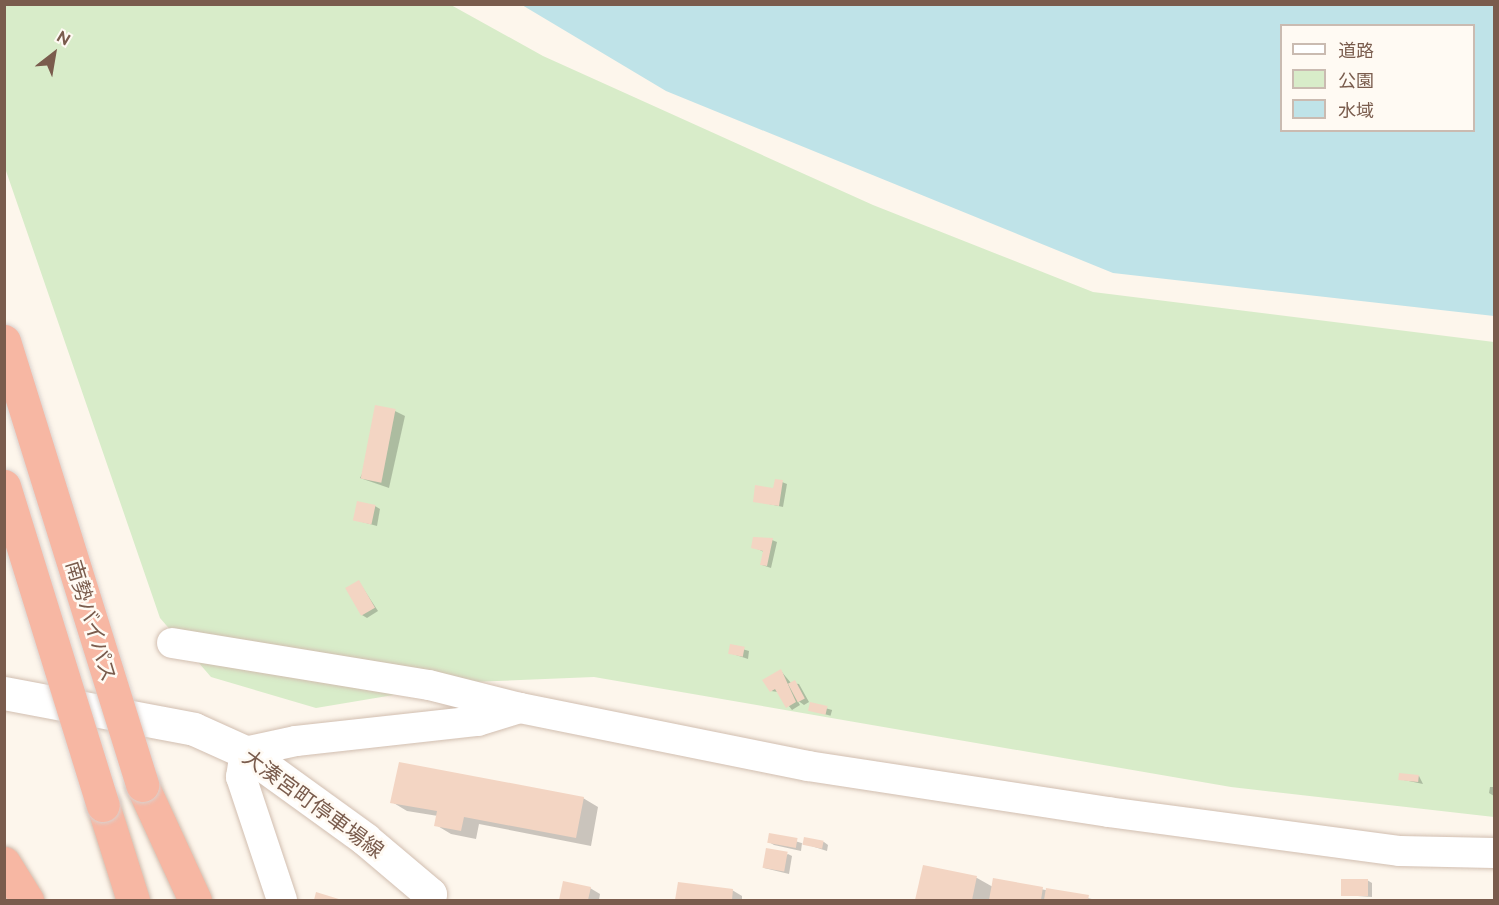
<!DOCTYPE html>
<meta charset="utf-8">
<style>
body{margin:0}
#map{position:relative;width:1499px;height:905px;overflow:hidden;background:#fdf6ec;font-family:Raleway,"Noto Sans JP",sans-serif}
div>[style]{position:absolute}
.green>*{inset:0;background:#d8ecc9}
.water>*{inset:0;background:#bfe3e8}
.shadow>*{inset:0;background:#0003;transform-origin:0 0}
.building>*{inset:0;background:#f3d5c3;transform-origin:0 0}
.roads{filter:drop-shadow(0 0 2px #d1beb0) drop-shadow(0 0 2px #d1beb0)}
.street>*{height:30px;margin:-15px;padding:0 15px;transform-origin:15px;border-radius:15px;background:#fff}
.secondary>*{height:33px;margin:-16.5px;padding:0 16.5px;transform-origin:16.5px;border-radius:16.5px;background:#fff}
.highway>*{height:33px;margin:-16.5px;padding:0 16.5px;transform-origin:16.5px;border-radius:16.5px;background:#f7b7a3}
.bridges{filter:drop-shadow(0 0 2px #dad1cd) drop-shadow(0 0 2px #dad1cd)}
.highway-bridge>*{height:33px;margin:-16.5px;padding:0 16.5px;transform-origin:16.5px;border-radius:16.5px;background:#f7b7a3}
span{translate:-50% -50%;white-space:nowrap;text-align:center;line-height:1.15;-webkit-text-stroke:5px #fffaf3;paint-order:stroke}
.street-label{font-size:21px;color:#7a5c4d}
.frame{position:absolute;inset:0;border:6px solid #7a5c4d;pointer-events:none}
.legend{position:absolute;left:1280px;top:24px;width:195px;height:108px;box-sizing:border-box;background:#fffaf3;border:2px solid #cabbb1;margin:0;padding:8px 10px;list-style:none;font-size:18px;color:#7a5c4d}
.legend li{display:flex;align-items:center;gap:12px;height:30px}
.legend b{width:30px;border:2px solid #cabbb1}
.north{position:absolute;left:24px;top:24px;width:60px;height:60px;-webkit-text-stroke:4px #fffaf3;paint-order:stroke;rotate:31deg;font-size:16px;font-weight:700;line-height:24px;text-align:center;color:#7a5c4d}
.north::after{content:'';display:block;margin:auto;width:21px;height:27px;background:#7a5c4d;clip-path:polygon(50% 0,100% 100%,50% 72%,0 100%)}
</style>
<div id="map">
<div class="green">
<i style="clip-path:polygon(4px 5px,451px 5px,543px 56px,873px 205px,1093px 292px,1494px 342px,1494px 817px,1231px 787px,594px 677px,471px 682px,316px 708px,211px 677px,160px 618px,5px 168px)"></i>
</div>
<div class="water">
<i style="clip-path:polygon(evenodd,522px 5px,1494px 5px,1494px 316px,1113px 273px,666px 91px,522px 5px,1282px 26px,1474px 26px,1474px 130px,1282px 130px,1282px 26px)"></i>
</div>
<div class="shadow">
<i style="clip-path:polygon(395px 411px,405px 416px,389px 488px,360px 478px)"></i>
<i style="clip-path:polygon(782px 482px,787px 484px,783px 507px,755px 501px)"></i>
<i style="clip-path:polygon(375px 506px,380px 509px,377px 526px,355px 520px)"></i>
<i style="clip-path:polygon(772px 540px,777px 542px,771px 568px,762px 565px,764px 552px,753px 547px)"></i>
<i style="clip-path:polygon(359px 582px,378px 611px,367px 618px,362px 615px)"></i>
<i style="clip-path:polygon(732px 646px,749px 651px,748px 659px,730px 653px)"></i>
<i style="clip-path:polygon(781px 671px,791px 683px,799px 684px,809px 702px,804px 705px,797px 700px,800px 705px,792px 710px,778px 692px,771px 691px)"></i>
<i style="left:811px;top:704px;width:22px;height:6px;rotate:16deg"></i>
<i style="clip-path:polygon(1419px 776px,1423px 784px,1399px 779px)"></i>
<i style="clip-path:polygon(1490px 787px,1494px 787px,1494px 796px,1489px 793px)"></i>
<i style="clip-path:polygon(583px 798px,598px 807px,591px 846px,479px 824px,476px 839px,451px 834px,436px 825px,438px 816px,407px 811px,392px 802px)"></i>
<i style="clip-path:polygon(771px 834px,805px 844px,824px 842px,828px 845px,827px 851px,802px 843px,801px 851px,774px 845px,769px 842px)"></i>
<i style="clip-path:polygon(788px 854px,792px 856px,789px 874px,764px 868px)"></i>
<i style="clip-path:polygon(924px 866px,977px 878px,993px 887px,994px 880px,1097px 900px,917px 900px)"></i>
<i style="clip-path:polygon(1367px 880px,1372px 883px,1372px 897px,1343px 895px)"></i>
<i style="clip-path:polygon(564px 883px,590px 888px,600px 894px,599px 900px,560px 900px)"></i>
<i style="clip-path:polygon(679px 884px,732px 890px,742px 896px,742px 900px,677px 900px)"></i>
</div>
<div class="building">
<i style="left:375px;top:405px;width:21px;height:75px;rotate:11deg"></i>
<i style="clip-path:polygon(775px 479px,783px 480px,779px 506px,753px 502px,755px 485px,773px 488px)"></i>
<i style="left:357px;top:501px;width:19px;height:20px;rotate:12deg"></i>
<i style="clip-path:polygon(753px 537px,773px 538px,767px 566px,760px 565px,763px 551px,751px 548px)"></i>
<i style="left:359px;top:580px;width:32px;height:16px;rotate:60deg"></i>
<i style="left:730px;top:644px;width:15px;height:10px;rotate:11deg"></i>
<i style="clip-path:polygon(781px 669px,796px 702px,786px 708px,775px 689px,770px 692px,762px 680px)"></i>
<i style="left:795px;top:680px;width:21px;height:8px;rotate:62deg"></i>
<i style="left:810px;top:702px;width:18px;height:9px;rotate:13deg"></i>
<i style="clip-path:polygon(399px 762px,584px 797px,576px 838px,464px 817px,461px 831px,434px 826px,437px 811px,390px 803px)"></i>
<i style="left:1399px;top:773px;width:20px;height:7px;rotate:6deg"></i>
<i style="left:769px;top:833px;width:29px;height:10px;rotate:10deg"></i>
<i style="left:804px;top:837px;width:20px;height:8px;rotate:11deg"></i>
<i style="left:766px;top:848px;width:22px;height:20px;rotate:10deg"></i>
<i style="clip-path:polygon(923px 865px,977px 876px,972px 900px,915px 900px)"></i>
<i style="clip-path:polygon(993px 878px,1043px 887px,1041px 900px,989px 900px)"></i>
<i style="left:1341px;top:879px;width:27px;height:17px"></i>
<i style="clip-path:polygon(563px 881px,591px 887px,588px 900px,559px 900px)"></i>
<i style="clip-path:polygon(678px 882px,733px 889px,732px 900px,675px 900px)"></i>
<i style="clip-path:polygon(1046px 888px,1089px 895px,1088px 900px,1044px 900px)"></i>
<i style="clip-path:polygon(316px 892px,342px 900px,314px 900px)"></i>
</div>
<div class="roads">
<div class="street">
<i style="left:172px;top:643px;width:260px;rotate:9.3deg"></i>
<i style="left:429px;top:685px;width:94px;rotate:14.2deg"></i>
<i style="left:520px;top:708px;width:294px;rotate:11.4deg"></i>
<i style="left:808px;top:766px;width:304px;rotate:8.7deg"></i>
<i style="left:1108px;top:812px;width:295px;rotate:7.6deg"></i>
<i style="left:1400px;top:851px;width:94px;rotate:1.2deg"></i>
<i style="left:282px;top:900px;width:130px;rotate:-108.4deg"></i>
<i style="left:241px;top:777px;width:25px;rotate:-81deg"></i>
<i style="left:245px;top:752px;width:52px;rotate:-12.2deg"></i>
<i style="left:296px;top:741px;width:183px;rotate:-6.3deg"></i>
<i style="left:478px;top:721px;width:44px;rotate:-17.2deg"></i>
</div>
<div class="secondary">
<i style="left:4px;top:693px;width:193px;rotate:10.7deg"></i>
<i style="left:194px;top:729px;width:56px;rotate:24.3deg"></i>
<i style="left:245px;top:752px;width:148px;rotate:35.9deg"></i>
<i style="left:365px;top:839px;width:85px;rotate:40.2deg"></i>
<i style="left:430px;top:894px;width:7px;rotate:117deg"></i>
</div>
<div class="highway">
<i style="left:142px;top:785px;width:127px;rotate:65.3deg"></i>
<i style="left:103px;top:805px;width:100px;rotate:72.5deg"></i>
<i style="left:4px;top:863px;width:44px;rotate:58.1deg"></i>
</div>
</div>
<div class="bridges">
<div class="highway-bridge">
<i style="left:4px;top:341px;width:465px;rotate:72.7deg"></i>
<i style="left:4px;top:486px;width:334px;rotate:72.8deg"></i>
</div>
</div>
<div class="street-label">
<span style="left:91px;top:621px;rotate:73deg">南勢バイパス</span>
<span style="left:313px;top:804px;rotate:36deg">大湊宮町停車場線</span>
</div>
<div class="frame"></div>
<ul class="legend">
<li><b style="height:8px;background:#fff"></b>道路</li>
<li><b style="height:16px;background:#d8ecc9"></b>公園</li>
<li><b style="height:16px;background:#bfe3e8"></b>水域</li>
</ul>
<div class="north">N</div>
</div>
